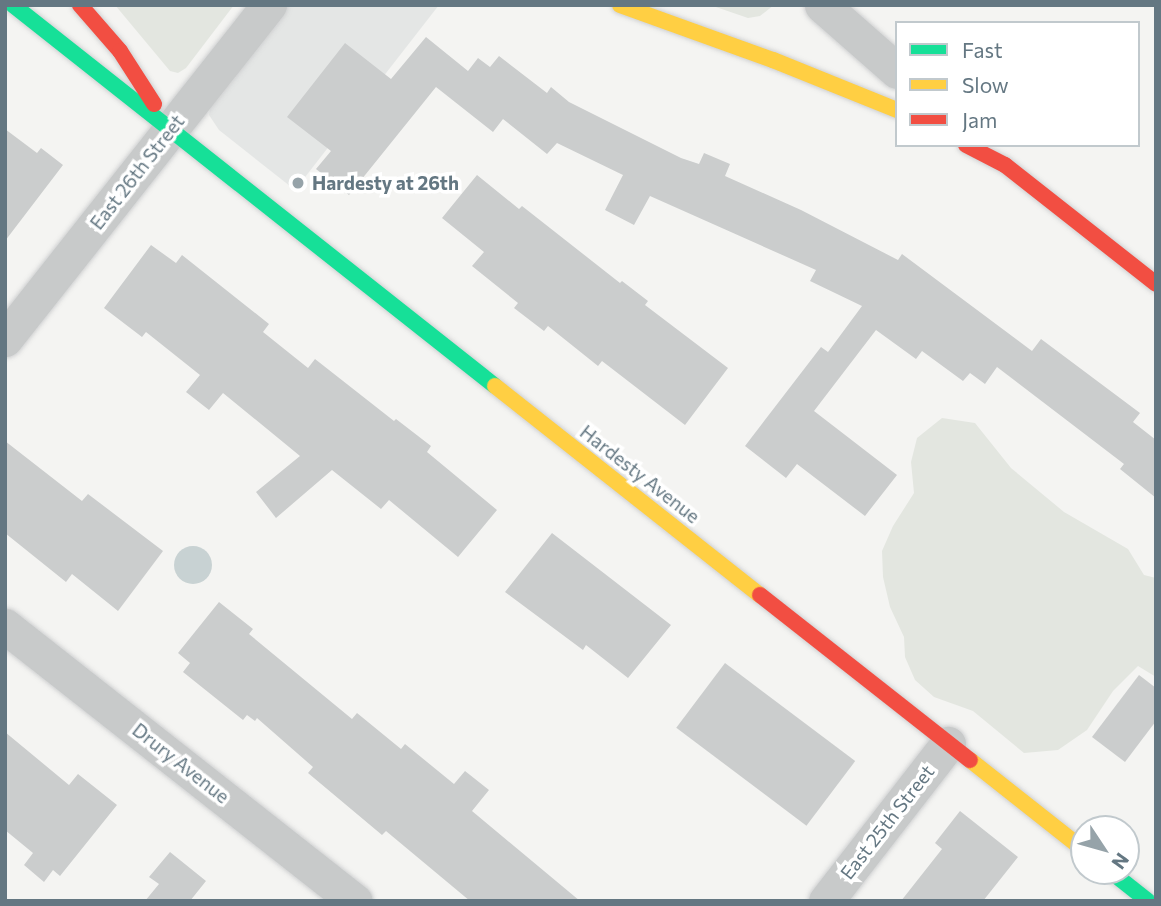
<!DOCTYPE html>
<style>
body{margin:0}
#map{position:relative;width:1161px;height:906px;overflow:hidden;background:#f4f4f2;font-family:Commissioner,sans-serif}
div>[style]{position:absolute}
.built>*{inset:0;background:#e4e6e5}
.green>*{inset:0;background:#e3e6e0}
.water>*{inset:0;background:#c8d2d3}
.round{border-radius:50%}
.building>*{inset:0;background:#cbcdcd;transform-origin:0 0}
.roads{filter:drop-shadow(0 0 2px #d0d1d2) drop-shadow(0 0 2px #d0d1d2)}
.street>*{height:35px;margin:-17.5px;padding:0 17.5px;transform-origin:17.5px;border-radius:17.5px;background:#c8caca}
.fast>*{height:16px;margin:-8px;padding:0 8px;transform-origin:8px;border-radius:8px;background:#16e098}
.slow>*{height:16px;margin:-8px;padding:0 8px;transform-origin:8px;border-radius:8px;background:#ffcf43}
.jam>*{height:16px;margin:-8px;padding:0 8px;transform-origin:8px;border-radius:8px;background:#f24e42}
.dots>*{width:19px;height:19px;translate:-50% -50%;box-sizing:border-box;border:4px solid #fff;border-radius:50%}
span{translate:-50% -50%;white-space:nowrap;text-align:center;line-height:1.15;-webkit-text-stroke:7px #fff;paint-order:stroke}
.street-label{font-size:19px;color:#647782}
.poi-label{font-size:19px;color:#647782;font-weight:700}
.left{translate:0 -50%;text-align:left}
.frame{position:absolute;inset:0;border:7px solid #647782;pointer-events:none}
.legend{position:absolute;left:895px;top:21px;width:245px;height:126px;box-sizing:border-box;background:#fff;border:2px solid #c1c9cd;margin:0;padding:9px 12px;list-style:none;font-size:21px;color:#647782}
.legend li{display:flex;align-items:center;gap:14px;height:35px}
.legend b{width:35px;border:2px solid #c1c9cd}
.north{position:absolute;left:1070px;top:815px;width:70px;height:70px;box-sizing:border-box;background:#fff;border:2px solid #c1c9cd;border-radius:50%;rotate:126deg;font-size:19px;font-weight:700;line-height:28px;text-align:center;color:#647782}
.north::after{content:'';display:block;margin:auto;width:24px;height:32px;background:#96a3a9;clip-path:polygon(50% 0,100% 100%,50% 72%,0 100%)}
</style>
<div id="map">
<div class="built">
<i style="clip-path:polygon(288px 5px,439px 5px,295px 190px,219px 130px,209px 115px,211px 103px)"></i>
</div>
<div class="green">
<i style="clip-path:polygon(115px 5px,234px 5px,186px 68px,178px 73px,170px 71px)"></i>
<i style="clip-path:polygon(710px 5px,774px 5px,760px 16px,748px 18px)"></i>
<i style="clip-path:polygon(942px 418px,975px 423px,1011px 468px,1064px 512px,1128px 549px,1144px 575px,1156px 578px,1156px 677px,1138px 666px,1113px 691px,1087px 730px,1058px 750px,1024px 753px,973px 711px,934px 697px,915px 680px,905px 657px,904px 637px,890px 607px,883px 577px,882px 551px,893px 526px,914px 493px,911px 462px,917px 438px)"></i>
</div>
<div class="water">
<i class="round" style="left:174px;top:546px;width:38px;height:38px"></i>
</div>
<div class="building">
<i style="clip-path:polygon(426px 37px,468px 71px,478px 58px,490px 67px,499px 56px,547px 93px,551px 87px,569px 102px,681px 158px,699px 164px,704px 153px,730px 164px,725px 176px,801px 210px,898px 260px,902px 254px,1032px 351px,1041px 339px,1140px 413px,1133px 422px,1156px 440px,1156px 498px,1120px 469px,1124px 464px,997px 367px,985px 384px,970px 373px,963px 381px,922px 351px,916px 359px,876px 330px,814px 411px,897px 475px,865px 516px,797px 464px,786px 478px,745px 446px,821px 347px,828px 352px,862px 306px,810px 281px,816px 270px,650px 196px,634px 225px,605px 210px,623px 175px,557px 143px,547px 154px,503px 119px,493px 132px,436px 87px,349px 195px,316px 169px,331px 151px,287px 117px,345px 43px,391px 79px)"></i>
<i style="clip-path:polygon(5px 129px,37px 153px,41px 148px,63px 165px,5px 241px)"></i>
<i style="clip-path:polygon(477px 175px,519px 209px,522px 206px,620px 283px,622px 281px,648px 301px,645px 305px,728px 368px,685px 425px,602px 361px,598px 366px,548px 326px,544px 331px,514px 308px,518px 303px,472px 266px,484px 252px,442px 218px)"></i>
<i style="clip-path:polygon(151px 245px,176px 263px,182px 255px,269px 324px,263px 332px,308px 368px,315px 359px,394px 421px,396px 419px,431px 446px,427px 452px,497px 510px,458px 557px,389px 500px,381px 509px,332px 470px,276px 518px,256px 492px,300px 456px,223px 393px,209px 410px,186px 392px,200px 375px,146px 332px,142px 337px,104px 308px)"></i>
<i style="clip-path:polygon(5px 441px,82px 501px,88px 494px,163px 551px,118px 611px,72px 574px,66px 582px,5px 533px)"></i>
<i style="clip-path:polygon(552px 533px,671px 625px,628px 678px,586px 645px,583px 650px,505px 592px)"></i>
<i style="clip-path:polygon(219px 602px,253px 629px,249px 634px,352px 719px,357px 713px,401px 749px,405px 744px,454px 784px,465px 771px,489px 790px,472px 811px,580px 901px,470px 901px,386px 831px,382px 835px,308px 773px,313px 767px,257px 718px,255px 721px,247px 715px,243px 720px,183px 672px,190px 663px,178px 653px)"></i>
<i style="left:725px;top:663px;width:163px;height:81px;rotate:37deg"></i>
<i style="clip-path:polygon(1139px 675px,1156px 688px,1156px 721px,1125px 762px,1092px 737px)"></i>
<i style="clip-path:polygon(5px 732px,69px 785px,78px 774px,117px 805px,60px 876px,53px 870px,44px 882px,24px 865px,33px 853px,5px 830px)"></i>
<i style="clip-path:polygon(960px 811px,1018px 857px,983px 901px,901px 901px,942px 849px,935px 843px)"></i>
<i style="clip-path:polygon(170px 852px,206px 881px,190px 901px,145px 901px,159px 884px,149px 877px)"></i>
</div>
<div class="roads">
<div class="street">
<i style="left:822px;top:5px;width:100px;rotate:41.3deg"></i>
<i style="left:5px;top:339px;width:426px;rotate:-51.7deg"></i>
<i style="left:5px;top:626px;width:445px;rotate:38.2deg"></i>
<i style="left:826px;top:901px;width:199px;rotate:-52.2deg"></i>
</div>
<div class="fast">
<i style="left:13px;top:5px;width:614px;rotate:38.32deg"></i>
<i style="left:1110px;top:871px;width:48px;rotate:38.3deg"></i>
</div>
<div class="slow">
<i style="left:620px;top:5px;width:163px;rotate:19.8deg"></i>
<i style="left:773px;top:60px;width:134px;rotate:22deg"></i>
<i style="left:495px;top:386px;width:337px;rotate:38.3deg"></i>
<i style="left:970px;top:760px;width:145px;rotate:38.3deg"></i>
</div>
<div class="jam">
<i style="left:80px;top:5px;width:61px;rotate:49deg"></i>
<i style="left:120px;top:51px;width:63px;rotate:57.3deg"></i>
<i style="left:966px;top:145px;width:44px;rotate:27.1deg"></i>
<i style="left:1005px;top:165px;width:192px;rotate:38.2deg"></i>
<i style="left:760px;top:595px;width:267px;rotate:38.2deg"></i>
</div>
</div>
<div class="dots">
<i style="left:298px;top:183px;background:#96a3a9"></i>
</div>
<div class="street-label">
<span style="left:137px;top:172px;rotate:-52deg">East 26th Street</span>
<span style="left:640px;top:474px;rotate:38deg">Hardesty Avenue</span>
<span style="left:181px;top:763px;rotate:38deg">Drury Avenue</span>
<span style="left:887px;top:822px;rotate:-52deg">East 25th Street</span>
</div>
<div class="poi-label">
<span class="left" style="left:312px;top:183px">Hardesty at 26th</span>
</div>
<div class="frame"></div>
<ul class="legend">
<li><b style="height:9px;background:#16e098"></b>Fast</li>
<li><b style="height:9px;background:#ffcf43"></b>Slow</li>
<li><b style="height:9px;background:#f24e42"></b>Jam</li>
</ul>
<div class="north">N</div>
</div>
